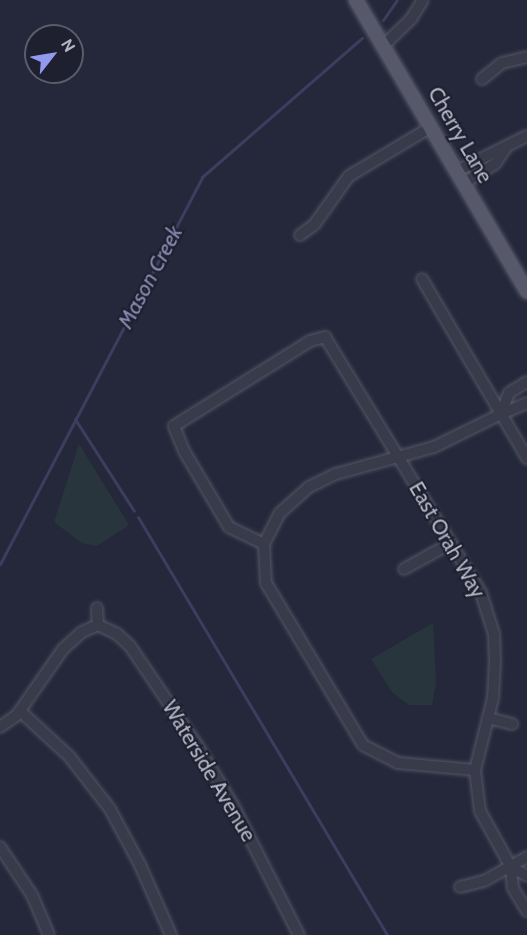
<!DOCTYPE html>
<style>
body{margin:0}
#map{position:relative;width:527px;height:935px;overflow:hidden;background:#25283a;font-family:Cabin,sans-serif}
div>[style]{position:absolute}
.green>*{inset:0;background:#28353c}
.stream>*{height:3px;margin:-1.5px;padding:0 1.5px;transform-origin:1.5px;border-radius:1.5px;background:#3a3f60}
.roads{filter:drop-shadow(0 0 2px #545666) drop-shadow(0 0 2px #545666)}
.minor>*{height:10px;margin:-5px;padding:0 5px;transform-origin:5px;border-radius:5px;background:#393b4b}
.major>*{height:14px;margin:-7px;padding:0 7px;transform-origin:7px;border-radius:7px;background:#57596b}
span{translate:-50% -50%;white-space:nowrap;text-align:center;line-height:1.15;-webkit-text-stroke:4.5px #1e2030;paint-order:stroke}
.street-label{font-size:21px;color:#b4b6c6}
.water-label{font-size:22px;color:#868bb0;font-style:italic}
.north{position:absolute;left:24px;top:24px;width:60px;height:60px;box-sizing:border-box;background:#1e2030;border:2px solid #5a5c6c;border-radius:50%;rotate:59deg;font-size:16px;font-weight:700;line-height:24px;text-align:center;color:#b4b6c6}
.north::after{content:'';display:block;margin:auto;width:21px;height:27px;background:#919aee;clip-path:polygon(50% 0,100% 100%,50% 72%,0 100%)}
</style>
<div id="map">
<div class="green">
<i style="clip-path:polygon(79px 444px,129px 525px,97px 546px,82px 543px,54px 522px)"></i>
<i style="clip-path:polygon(433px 623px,436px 683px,432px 705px,409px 705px,392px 692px,371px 659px)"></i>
</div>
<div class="stream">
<i style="left:383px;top:20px;width:24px;rotate:-55deg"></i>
<i style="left:75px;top:419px;width:109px;rotate:57.3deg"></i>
<i style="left:138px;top:517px;width:487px;rotate:59.2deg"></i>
<i style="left:0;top:564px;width:437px;rotate:-62.4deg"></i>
<i style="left:202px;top:177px;width:212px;rotate:-41deg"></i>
</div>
<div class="roads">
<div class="minor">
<i style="left:383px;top:46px;width:39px;rotate:-44deg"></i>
<i style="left:411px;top:19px;width:22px;rotate:-58deg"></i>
<i style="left:482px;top:79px;width:26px;rotate:-39deg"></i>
<i style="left:502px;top:63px;width:26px;rotate:-13deg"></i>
<i style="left:457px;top:171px;width:78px;rotate:-26.6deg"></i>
<i style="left:464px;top:183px;width:36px;rotate:-32deg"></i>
<i style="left:495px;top:164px;width:18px;rotate:-56deg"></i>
<i style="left:300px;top:235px;width:17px;rotate:-36deg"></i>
<i style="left:314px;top:225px;width:60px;rotate:-54.5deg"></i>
<i style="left:349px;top:176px;width:96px;rotate:-30.9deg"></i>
<i style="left:422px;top:279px;width:208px;rotate:59.6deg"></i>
<i style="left:527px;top:382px;width:21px;rotate:149deg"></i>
<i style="left:509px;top:393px;width:22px;rotate:111deg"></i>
<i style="left:501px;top:414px;width:28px;rotate:-23deg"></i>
<i style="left:264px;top:544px;width:39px;rotate:-154deg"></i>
<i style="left:229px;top:527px;width:88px;rotate:-120.6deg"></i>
<i style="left:184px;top:451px;width:27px;rotate:-112deg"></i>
<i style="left:174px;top:426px;width:160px;rotate:-32deg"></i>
<i style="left:310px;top:341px;width:16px;rotate:-15deg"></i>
<i style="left:325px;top:337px;width:300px;rotate:58.6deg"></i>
<i style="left:481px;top:593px;width:43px;rotate:72.4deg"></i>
<i style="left:494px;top:634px;width:27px;rotate:88deg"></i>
<i style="left:495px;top:661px;width:37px;rotate:93deg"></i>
<i style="left:493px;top:698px;width:74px;rotate:104deg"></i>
<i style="left:475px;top:770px;width:41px;rotate:83deg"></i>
<i style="left:480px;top:811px;width:64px;rotate:61deg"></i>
<i style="left:511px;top:867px;width:21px;rotate:85deg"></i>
<i style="left:513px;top:888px;width:27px;rotate:59deg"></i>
<i style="left:404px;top:569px;width:54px;rotate:-29deg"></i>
<i style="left:97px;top:608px;width:17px;rotate:87deg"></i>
<i style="left:98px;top:625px;width:21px;rotate:25deg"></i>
<i style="left:117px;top:634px;width:18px;rotate:43deg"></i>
<i style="left:130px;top:646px;width:123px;rotate:55.9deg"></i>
<i style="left:199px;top:748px;width:66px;rotate:59.2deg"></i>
<i style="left:233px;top:805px;width:146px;rotate:63.1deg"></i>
<i style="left:20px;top:711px;width:67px;rotate:42.6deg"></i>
<i style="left:69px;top:756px;width:67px;rotate:52.3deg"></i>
<i style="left:110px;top:809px;width:64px;rotate:61.8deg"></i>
<i style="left:140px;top:865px;width:77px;rotate:66.1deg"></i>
<i style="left:488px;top:718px;width:25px;rotate:14deg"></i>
<i style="left:0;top:727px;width:21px;rotate:-35deg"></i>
<i style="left:17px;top:715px;width:80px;rotate:-55.1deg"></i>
<i style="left:63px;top:649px;width:25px;rotate:-42deg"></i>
<i style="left:82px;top:632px;width:17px;rotate:-24deg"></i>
<i style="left:475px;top:770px;width:77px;rotate:-174.8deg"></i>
<i style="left:398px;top:763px;width:39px;rotate:-153deg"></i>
<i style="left:363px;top:745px;width:189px;rotate:-120.9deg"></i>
<i style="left:266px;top:583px;width:39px;rotate:-93deg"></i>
<i style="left:264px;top:544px;width:35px;rotate:-63deg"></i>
<i style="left:280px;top:513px;width:39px;rotate:-42deg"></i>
<i style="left:309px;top:487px;width:30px;rotate:-26deg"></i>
<i style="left:336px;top:474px;width:102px;rotate:-15.4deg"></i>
<i style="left:434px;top:447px;width:75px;rotate:-26.2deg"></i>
<i style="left:0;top:847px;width:58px;rotate:56.3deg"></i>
<i style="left:32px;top:895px;width:43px;rotate:67deg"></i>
<i style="left:511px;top:867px;width:18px;rotate:29deg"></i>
<i style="left:460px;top:887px;width:25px;rotate:-14deg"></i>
<i style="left:484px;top:881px;width:49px;rotate:-29.2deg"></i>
</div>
<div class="major">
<i style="left:356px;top:0;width:338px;rotate:59.6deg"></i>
</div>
</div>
<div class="street-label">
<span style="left:460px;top:135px;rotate:60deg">Cherry Lane</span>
<span style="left:447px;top:540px;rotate:60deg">East Orah Way</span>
<span style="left:209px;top:771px;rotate:59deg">Waterside Avenue</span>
</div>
<div class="water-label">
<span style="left:150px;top:277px;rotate:-62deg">Mason Creek</span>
</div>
<div class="north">N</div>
</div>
